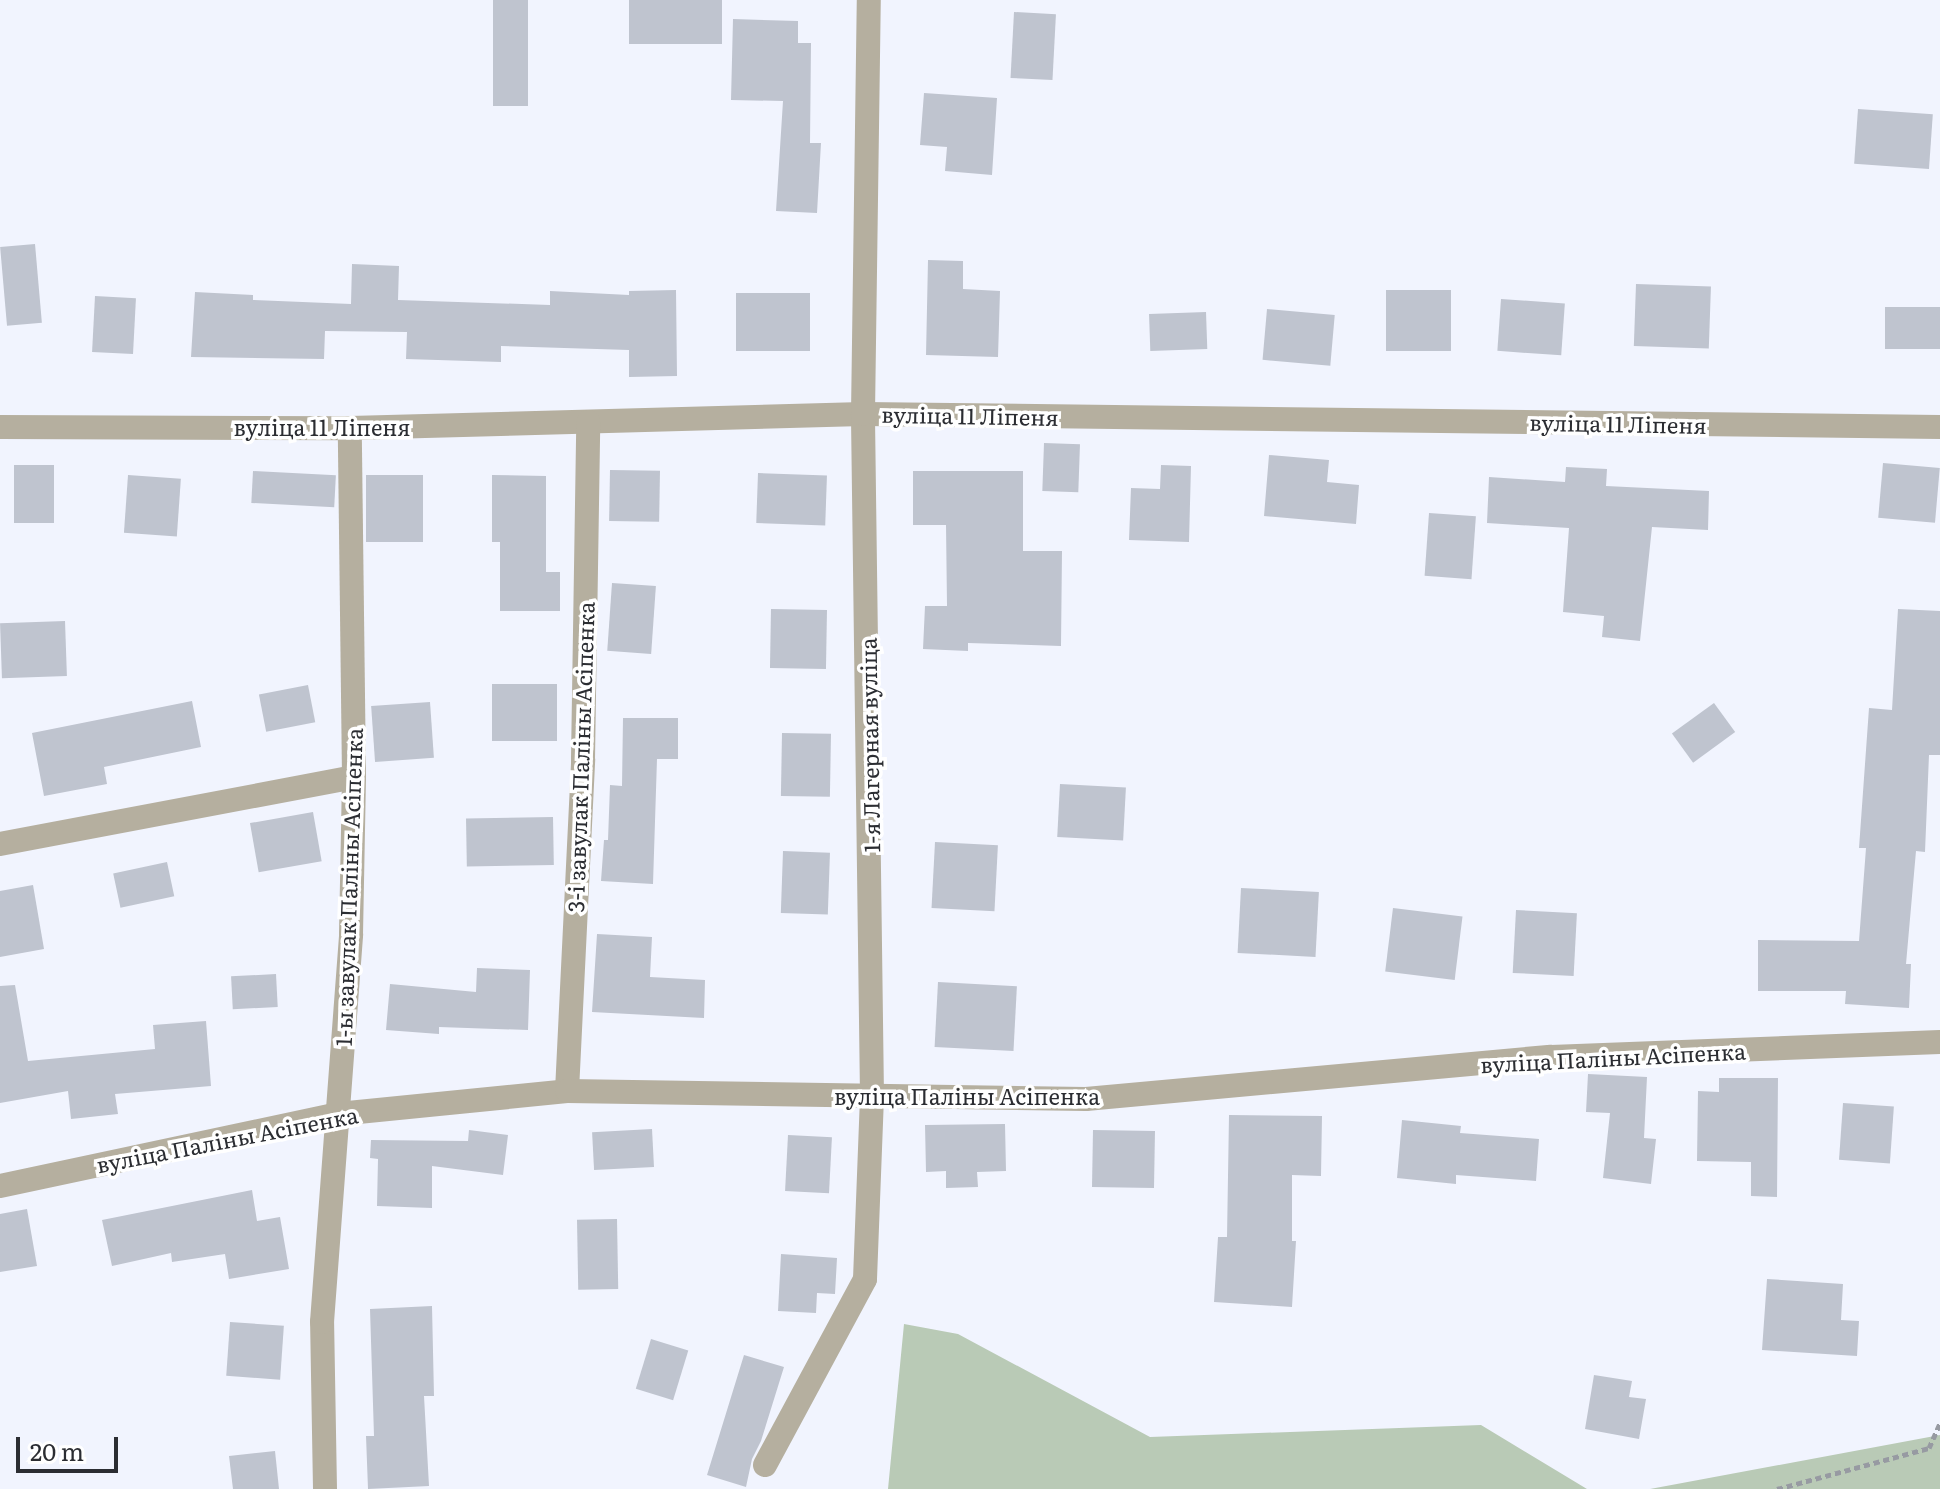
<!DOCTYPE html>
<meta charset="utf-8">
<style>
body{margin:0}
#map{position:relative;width:1940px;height:1489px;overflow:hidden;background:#f1f4fe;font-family:Literata,serif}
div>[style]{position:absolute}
.green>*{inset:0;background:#b9cab6}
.building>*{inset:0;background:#bfc4cf;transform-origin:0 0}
.path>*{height:5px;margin-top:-2.5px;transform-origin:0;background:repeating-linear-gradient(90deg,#979aa2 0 6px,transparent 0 10px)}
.street>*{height:24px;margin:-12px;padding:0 12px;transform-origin:12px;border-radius:12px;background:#b5af9f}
span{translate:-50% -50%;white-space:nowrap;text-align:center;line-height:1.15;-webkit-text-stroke:7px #fff;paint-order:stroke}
.street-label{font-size:22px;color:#2b2d32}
.scale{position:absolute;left:16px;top:1437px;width:102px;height:36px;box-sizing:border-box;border:4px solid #2b2d32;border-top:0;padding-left:10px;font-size:24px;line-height:28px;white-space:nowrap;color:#2b2d32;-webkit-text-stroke:6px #fff;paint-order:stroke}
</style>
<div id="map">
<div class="green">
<i style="clip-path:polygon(904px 1324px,958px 1334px,1150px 1437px,1481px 1425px,1587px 1489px,888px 1489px)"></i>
<i style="clip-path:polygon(1940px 1435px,1940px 1489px,1650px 1489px)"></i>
</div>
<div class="building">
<i style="left:493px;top:0;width:35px;height:106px"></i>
<i style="left:629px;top:0;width:93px;height:44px"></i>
<i style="left:1014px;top:12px;width:42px;height:66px;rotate:3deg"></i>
<i style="clip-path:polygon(733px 19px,798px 21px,798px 43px,811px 43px,810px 143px,821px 143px,817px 213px,776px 211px,783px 101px,731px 100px)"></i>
<i style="clip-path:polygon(924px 93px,997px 98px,992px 175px,945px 171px,947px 147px,920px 145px)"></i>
<i style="left:1858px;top:109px;width:75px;height:55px;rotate:4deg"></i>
<i style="left:35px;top:244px;width:79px;height:35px;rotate:85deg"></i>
<i style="clip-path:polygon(928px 260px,963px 261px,963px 289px,1000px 291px,998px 357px,926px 355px)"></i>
<i style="clip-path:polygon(352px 264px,399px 266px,398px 300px,550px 305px,550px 291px,629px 295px,629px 291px,676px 290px,677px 376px,629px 377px,629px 350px,501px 346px,501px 362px,406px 359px,407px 332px,325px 331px,324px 359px,191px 357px,195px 292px,253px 295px,253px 300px,351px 304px)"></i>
<i style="left:1636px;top:284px;width:75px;height:62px;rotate:2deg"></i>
<i style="left:1386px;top:290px;width:65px;height:61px"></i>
<i style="left:736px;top:293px;width:74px;height:58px"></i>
<i style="left:95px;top:296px;width:41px;height:56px;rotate:3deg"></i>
<i style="left:1501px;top:299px;width:64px;height:52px;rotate:4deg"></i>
<i style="left:1940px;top:307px;width:42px;height:55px;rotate:90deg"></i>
<i style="left:1267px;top:309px;width:68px;height:51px;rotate:5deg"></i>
<i style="left:1206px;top:312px;width:37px;height:57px;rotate:88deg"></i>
<i style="left:1044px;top:443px;width:36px;height:48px;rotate:2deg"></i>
<i style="clip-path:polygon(1269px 455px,1329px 460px,1327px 482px,1359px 485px,1356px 524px,1264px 516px)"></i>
<i style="left:1883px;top:463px;width:57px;height:55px;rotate:5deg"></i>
<i style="left:14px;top:465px;width:40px;height:58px"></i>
<i style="clip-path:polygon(1161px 465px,1191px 466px,1189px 542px,1129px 540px,1131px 488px,1160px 489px)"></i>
<i style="clip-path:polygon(1566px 467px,1607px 469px,1606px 486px,1709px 491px,1708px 530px,1652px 527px,1640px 641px,1602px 637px,1604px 616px,1563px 612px,1569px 528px,1487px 523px,1489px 477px,1565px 482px)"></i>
<i style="left:610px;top:470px;width:50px;height:51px;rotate:1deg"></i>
<i style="left:253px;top:471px;width:83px;height:32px;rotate:3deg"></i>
<i style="clip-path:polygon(913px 471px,1023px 471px,1023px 551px,1062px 551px,1061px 646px,968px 643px,968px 651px,923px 649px,925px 606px,947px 606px,946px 525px,913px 525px)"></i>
<i style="left:758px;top:473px;width:69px;height:50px;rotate:2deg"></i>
<i style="left:128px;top:475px;width:53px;height:58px;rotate:4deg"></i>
<i style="left:423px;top:475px;width:67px;height:57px;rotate:90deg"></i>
<i style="clip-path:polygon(492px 475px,546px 476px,546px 572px,560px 572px,560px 611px,500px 611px,500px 542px,492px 542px)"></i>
<i style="left:1429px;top:513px;width:47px;height:63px;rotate:4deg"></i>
<i style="left:612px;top:583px;width:44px;height:68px;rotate:4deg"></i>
<i style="left:771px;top:609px;width:56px;height:59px;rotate:1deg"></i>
<i style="clip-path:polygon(1898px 609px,1940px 611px,1940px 755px,1929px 755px,1925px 852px,1916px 851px,1906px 964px,1911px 964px,1909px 1008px,1845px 1004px,1846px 991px,1758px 991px,1758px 940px,1859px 941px,1866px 848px,1859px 848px,1869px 708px,1892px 710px)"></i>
<i style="left:65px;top:621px;width:55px;height:65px;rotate:88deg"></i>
<i style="left:492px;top:684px;width:65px;height:57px"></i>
<i style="left:308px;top:685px;width:38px;height:50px;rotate:79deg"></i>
<i style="clip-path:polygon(192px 701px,201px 747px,104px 767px,107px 784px,44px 796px,32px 733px)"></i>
<i style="left:430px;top:702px;width:56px;height:59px;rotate:86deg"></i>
<i style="left:1714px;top:703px;width:36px;height:52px;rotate:54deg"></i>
<i style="clip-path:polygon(623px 718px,678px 718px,678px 759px,657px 759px,653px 884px,601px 881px,604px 840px,608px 840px,610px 785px,622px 786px)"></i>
<i style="left:782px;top:733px;width:49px;height:63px;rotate:1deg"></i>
<i style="left:1060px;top:784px;width:66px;height:53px;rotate:3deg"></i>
<i style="left:313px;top:812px;width:50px;height:64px;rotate:80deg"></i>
<i style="left:553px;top:817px;width:48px;height:87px;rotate:89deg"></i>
<i style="left:935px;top:842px;width:63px;height:66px;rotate:3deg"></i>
<i style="left:783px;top:851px;width:47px;height:62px;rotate:2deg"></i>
<i style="left:167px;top:862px;width:35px;height:55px;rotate:78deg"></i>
<i style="clip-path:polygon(33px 885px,44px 949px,0 957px,0 891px)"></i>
<i style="left:1241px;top:888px;width:78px;height:65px;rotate:3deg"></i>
<i style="left:1393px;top:908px;width:70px;height:64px;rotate:7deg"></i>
<i style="left:1516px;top:910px;width:61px;height:63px;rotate:3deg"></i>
<i style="clip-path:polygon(597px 934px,652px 937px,650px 977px,705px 980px,704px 1018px,592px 1012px)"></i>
<i style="clip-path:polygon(477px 968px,530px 970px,528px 1030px,439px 1027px,439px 1034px,386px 1030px,390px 984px,476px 992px)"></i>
<i style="left:276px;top:974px;width:33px;height:45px;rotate:87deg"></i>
<i style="left:938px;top:982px;width:79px;height:65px;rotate:3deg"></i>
<i style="clip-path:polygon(15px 985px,28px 1061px,155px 1049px,153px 1025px,206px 1021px,211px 1086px,115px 1094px,118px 1114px,71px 1119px,68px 1091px,0 1103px,0 986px)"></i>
<i style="clip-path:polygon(1588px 1074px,1647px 1077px,1644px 1138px,1656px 1139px,1651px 1184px,1603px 1178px,1610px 1113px,1586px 1112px)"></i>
<i style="clip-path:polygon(1719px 1078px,1778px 1078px,1777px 1197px,1751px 1196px,1751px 1162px,1697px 1161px,1698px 1091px,1719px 1092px)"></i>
<i style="left:1843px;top:1103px;width:51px;height:57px;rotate:4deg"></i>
<i style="clip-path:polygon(1229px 1115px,1322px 1116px,1321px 1176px,1292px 1175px,1292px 1241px,1296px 1241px,1292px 1307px,1214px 1302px,1218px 1237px,1227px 1237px)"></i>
<i style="clip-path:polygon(1402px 1120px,1461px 1126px,1460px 1133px,1539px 1139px,1536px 1181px,1456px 1175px,1456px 1184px,1397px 1178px)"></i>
<i style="clip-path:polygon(1005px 1124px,1006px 1171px,977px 1172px,978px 1187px,946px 1188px,946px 1171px,926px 1172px,925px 1125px)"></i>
<i style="left:652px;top:1129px;width:38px;height:60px;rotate:87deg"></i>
<i style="clip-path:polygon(469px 1130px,508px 1135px,503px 1175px,432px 1166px,432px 1208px,377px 1206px,378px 1159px,370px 1158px,371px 1140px,468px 1141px)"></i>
<i style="left:1093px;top:1130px;width:62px;height:57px;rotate:1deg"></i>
<i style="left:788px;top:1135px;width:44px;height:56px;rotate:3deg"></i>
<i style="clip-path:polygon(252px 1190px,257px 1221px,280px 1217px,289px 1269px,229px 1279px,225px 1254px,172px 1262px,171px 1253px,112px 1266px,102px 1220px)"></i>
<i style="clip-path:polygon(27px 1209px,37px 1266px,0 1272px,0 1214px)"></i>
<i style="left:617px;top:1219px;width:70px;height:40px;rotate:89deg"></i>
<i style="clip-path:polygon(781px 1254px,837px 1258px,835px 1294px,817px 1293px,816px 1313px,778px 1311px)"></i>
<i style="clip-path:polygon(1767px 1279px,1843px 1284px,1841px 1320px,1859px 1321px,1857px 1356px,1762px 1350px)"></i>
<i style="clip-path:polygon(432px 1306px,434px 1396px,424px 1396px,429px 1486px,368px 1489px,366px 1436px,374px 1436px,370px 1309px)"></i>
<i style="left:230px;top:1322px;width:54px;height:54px;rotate:4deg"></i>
<i style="left:651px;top:1339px;width:39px;height:52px;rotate:17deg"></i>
<i style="clip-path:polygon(744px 1355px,784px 1367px,761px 1441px,752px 1459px,746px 1487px,707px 1475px)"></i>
<i style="clip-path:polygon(1594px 1375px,1632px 1381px,1629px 1397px,1646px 1399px,1639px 1439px,1585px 1429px)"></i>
<i style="clip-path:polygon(275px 1451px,279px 1489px,233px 1489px,229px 1456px)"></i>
</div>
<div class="path">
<i style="left:1777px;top:1489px;width:157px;rotate:-15.1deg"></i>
<i style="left:1929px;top:1448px;width:27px;rotate:-66deg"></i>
</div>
<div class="street">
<i style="left:0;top:427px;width:350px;rotate:0.2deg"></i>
<i style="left:350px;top:428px;width:513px;rotate:-1.56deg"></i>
<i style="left:863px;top:414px;width:1077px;rotate:0.69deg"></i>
<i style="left:0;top:844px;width:360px;rotate:-10.7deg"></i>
<i style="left:567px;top:1091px;width:332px;rotate:-87.2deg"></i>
<i style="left:583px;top:759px;width:337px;rotate:-89.1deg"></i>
<i style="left:0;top:1186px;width:346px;rotate:-12deg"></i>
<i style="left:338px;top:1114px;width:230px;rotate:-5.7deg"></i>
<i style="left:567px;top:1091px;width:519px;rotate:0.88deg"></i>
<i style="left:1086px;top:1099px;width:467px;rotate:-5.2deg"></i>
<i style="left:1551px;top:1057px;width:389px;rotate:-2.2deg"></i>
<i style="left:765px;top:1465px;width:211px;rotate:-61.7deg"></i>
<i style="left:865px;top:1279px;width:183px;rotate:-87.8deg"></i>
<i style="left:872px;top:1096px;width:682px;rotate:-90.76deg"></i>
<i style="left:863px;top:414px;width:414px;rotate:-89.2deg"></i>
<i style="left:325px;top:1489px;width:167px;rotate:-91deg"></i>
<i style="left:322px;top:1322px;width:389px;rotate:-85.7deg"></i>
<i style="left:351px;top:934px;width:157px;rotate:-88.9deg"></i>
<i style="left:354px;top:777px;width:349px;rotate:-90.7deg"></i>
</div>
<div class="street-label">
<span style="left:970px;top:415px;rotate:1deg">вуліца 11 Ліпеня</span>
<span style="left:1618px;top:423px;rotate:1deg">вуліца 11 Ліпеня</span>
<span style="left:322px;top:427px">вуліца 11 Ліпеня</span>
<span style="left:869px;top:745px;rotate:-91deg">1-я Лагерная вуліца</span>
<span style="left:580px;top:757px;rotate:-88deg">3-і завулак Паліны Асіпенка</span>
<span style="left:348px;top:887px;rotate:-88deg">1-ы завулак Паліны Асіпенка</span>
<span style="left:1613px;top:1057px;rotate:-3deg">вуліца Паліны Асіпенка</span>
<span style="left:967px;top:1096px">вуліца Паліны Асіпенка</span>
<span style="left:227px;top:1139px;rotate:-11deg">вуліца Паліны Асіпенка</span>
</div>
<div class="scale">20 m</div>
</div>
